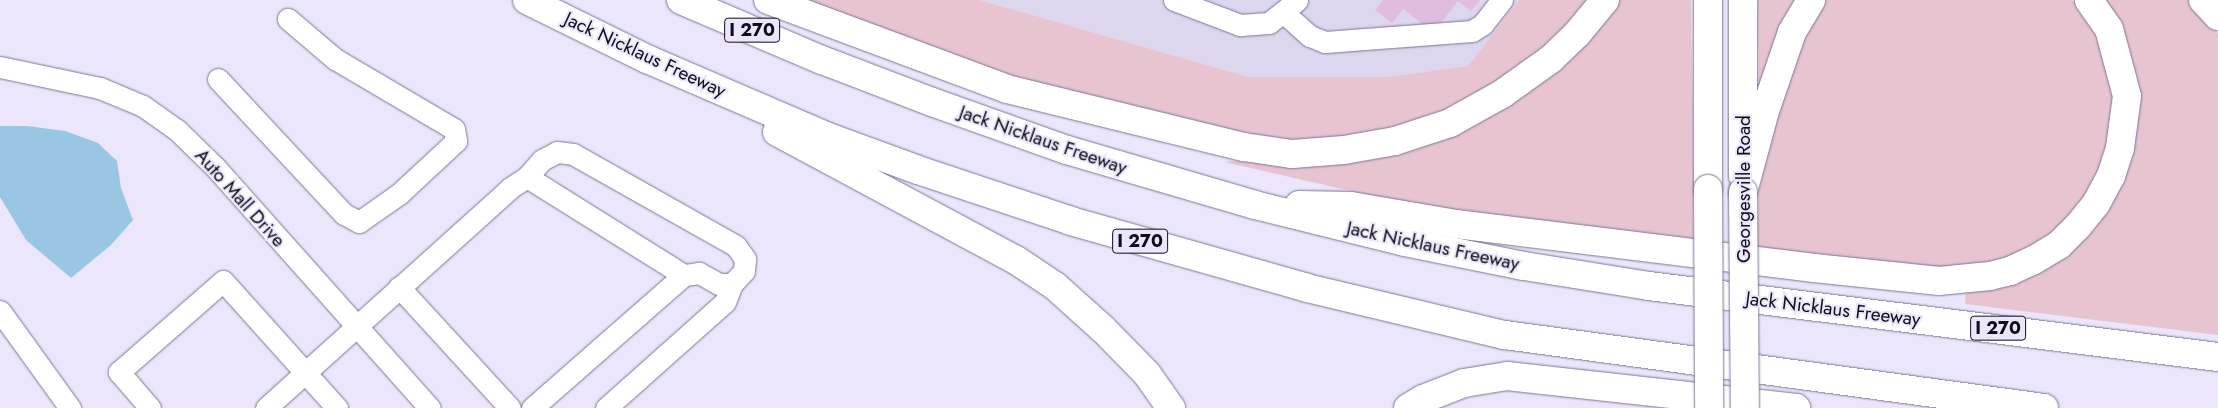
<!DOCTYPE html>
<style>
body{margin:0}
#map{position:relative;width:2218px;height:408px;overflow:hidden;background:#ebe6fb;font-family:Jost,sans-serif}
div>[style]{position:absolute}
.built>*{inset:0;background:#dcd6ef}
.green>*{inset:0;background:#e8c4d0}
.water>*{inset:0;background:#98c6e3}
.building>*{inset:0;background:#e1bce1}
.roads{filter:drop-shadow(0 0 1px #7d7595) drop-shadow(0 0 1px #7d7595)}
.minor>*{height:21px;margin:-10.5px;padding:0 10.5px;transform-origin:10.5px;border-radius:10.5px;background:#fff}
.major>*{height:28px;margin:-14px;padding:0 14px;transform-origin:14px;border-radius:14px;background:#fff}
.highway>*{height:28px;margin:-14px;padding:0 14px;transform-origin:14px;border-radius:14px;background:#fff}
.bridges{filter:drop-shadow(0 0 1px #7d7595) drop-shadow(0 0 1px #7d7595)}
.major-bridge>*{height:28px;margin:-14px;padding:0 14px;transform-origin:14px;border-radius:14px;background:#fff}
span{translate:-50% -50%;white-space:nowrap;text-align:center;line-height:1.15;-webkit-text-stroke:4px #ebe6fb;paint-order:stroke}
.shield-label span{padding:1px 4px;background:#ebe6fb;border:1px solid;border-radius:4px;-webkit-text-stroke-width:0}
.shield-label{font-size:18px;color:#100c18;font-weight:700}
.street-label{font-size:19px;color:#100c18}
</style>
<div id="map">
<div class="built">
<i style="clip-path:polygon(980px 0,1519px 0,1468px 66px,1388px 77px,1249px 77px)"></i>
</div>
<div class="green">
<i style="clip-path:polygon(795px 0,980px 0,1249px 77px,1388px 77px,1468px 66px,1519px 0,1593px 0,1552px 44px,1506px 81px,1440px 118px,1319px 144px,1259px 141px,1049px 90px)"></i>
<i style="clip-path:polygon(1615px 0,1691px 0,1694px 183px,1693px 241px,1421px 207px,1224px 162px,1425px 140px)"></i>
<i style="clip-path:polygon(1758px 0,1801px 0,1759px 88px)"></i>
<i style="clip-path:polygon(1824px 0,2072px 0,2084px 12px,2103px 48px,2113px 87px,2111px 131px,2101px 166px,2083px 201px,2048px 236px,2008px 260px,1949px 272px,1757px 250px,1759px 191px,1786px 70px)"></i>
<i style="clip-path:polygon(2097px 0,2189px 0,2218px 34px,2218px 335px,1965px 304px,1966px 291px,2052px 261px,2130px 141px)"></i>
</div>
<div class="water">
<i style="clip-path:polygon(0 126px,27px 126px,65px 131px,98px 143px,117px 161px,121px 188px,133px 220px,111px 245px,71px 278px,26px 240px,0 197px)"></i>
</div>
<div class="building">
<i style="clip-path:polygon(1383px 0,1480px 0,1471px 11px,1458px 1px,1440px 24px,1422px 24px,1403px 9px,1392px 23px,1375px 10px)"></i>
</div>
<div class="roads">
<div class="minor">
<i style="left:1174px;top:0;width:71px;rotate:20.7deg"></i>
<i style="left:1240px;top:25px;width:29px;rotate:-4deg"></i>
<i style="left:1269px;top:23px;width:36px;rotate:-39deg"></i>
<i style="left:1283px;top:12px;width:36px;rotate:42deg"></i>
<i style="left:1310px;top:36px;width:16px;rotate:22deg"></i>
<i style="left:1325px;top:42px;width:147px;rotate:-4.3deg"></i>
<i style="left:1472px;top:31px;width:13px;rotate:-32deg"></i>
<i style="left:1483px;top:24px;width:31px;rotate:-52deg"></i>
<i style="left:0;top:67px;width:102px;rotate:11.9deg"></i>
<i style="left:100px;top:88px;width:47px;rotate:22.7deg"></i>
<i style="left:143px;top:106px;width:42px;rotate:35.2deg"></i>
<i style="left:177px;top:130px;width:53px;rotate:44.2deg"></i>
<i style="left:215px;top:167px;width:323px;rotate:48.3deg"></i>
<i style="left:218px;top:79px;width:185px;rotate:47deg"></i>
<i style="left:344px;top:214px;width:17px;rotate:28deg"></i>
<i style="left:359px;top:222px;width:49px;rotate:-35deg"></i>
<i style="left:399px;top:194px;width:78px;rotate:-42.9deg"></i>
<i style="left:456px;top:141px;width:12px;rotate:-99deg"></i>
<i style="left:454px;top:129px;width:138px;rotate:-149.5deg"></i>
<i style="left:335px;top:59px;width:62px;rotate:-139.6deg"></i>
<i style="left:527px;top:177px;width:23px;rotate:-49deg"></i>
<i style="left:542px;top:160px;width:17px;rotate:-28deg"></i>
<i style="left:557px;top:152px;width:16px;rotate:7deg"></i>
<i style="left:573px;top:154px;width:187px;rotate:29.4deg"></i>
<i style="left:736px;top:246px;width:16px;rotate:55deg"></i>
<i style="left:745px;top:259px;width:12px;rotate:95deg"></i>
<i style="left:744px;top:271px;width:18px;rotate:133deg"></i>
<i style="left:732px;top:284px;width:13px;rotate:180deg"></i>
<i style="left:719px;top:284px;width:23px;rotate:-151deg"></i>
<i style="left:699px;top:273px;width:15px;rotate:172deg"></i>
<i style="left:399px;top:287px;width:164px;rotate:47.5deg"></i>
<i style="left:0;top:311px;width:120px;rotate:54.2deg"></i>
<i style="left:150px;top:408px;width:48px;rotate:-130.7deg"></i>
<i style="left:119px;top:372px;width:138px;rotate:-41.2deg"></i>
<i style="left:223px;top:281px;width:171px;rotate:48.1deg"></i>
<i style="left:266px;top:408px;width:329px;rotate:-42deg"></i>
<i style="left:510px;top:188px;width:20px;rotate:-33deg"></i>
<i style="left:527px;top:177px;width:185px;rotate:32deg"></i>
<i style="left:684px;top:275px;width:202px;rotate:138.8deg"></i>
<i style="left:606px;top:408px;width:159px;rotate:-41.7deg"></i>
<i style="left:725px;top:302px;width:19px;rotate:-69deg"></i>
</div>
<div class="major">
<i style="left:1743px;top:0;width:176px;rotate:90deg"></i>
<i style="left:1708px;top:189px;width:189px;rotate:-90deg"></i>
</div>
<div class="highway">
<i style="left:527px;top:0;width:134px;rotate:26.2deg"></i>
<i style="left:647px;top:59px;width:197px;rotate:23.3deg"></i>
<i style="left:828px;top:137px;width:96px;rotate:20.1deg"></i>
<i style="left:918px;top:170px;width:161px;rotate:18.4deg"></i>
<i style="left:1071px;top:221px;width:245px;rotate:15.8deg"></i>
<i style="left:1307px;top:288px;width:204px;rotate:13.4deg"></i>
<i style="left:1505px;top:335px;width:544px;rotate:7.71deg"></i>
<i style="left:681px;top:0;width:153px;rotate:23.1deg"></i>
<i style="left:822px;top:60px;width:118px;rotate:20.9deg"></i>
<i style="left:932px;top:102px;width:143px;rotate:19.6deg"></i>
<i style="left:1067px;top:150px;width:196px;rotate:16.3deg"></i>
<i style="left:1255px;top:205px;width:154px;rotate:13.9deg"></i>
<i style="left:1405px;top:242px;width:121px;rotate:11.4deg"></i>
<i style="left:1524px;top:266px;width:127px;rotate:9.1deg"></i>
<i style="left:1649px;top:286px;width:573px;rotate:7.11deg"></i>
<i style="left:768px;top:0;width:255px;rotate:20.4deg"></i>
<i style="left:1007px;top:89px;width:244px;rotate:13.8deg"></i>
<i style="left:1244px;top:147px;width:49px;rotate:8.3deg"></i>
<i style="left:1292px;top:154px;width:52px;rotate:-4.4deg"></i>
<i style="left:1344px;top:150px;width:52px;rotate:-10deg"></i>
<i style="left:1395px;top:141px;width:58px;rotate:-18.1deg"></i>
<i style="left:1450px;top:123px;width:60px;rotate:-29.1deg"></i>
<i style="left:1502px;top:94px;width:60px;rotate:-35.5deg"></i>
<i style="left:1551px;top:59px;width:36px;rotate:-44deg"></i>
<i style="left:1577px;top:34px;width:44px;rotate:-50.5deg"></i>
<i style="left:2203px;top:0;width:22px;rotate:47deg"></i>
<i style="left:777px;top:132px;width:271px;rotate:28.2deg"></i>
<i style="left:1016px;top:260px;width:47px;rotate:33.7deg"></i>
<i style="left:1055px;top:286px;width:64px;rotate:41.9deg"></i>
<i style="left:1103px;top:329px;width:63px;rotate:45.6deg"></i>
<i style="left:1147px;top:374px;width:42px;rotate:54.8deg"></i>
<i style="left:1743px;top:192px;width:84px;rotate:-74.8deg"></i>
<i style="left:1765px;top:111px;width:83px;rotate:-71.1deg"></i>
<i style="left:1792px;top:32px;width:37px;rotate:-59deg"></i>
<i style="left:1299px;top:205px;width:52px;rotate:1.1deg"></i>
<i style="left:1351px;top:206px;width:107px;rotate:9.7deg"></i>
<i style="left:1456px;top:224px;width:361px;rotate:7deg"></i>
<i style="left:1814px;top:268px;width:126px;rotate:5.9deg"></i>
<i style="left:1939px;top:281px;width:51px;rotate:-5.6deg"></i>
<i style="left:1990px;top:276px;width:21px;rotate:-14deg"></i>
<i style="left:2010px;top:271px;width:26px;rotate:-25deg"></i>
<i style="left:2034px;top:260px;width:29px;rotate:-31deg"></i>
<i style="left:2059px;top:245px;width:27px;rotate:-45deg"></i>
<i style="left:2078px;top:226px;width:28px;rotate:-51deg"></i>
<i style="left:2096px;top:204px;width:32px;rotate:-62deg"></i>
<i style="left:2111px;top:176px;width:29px;rotate:-72deg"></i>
<i style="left:2120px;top:148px;width:52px;rotate:-82.3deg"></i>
<i style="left:2127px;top:96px;width:69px;rotate:-105deg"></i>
<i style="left:2109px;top:29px;width:35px;rotate:-125deg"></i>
<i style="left:1408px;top:408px;width:17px;rotate:-31deg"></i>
<i style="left:1423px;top:399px;width:44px;rotate:-21.3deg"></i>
<i style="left:1464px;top:383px;width:44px;rotate:-9.2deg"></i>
<i style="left:1507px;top:376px;width:291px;rotate:6.3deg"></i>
</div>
</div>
<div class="bridges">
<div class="major-bridge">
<i style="left:1708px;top:189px;width:219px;rotate:89.7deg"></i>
<i style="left:1743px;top:192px;width:216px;rotate:89.5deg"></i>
</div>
</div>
<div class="shield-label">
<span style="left:752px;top:30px">I 270</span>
<span style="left:1140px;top:241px">I 270</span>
<span style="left:1998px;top:328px">I 270</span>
</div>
<div class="street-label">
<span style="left:645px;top:55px;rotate:25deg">Jack Nicklaus Freeway</span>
<span style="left:1043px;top:140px;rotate:19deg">Jack Nicklaus Freeway</span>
<span style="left:1744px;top:189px;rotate:-90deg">Georgesville Road</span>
<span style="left:240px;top:198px;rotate:48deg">Auto Mall Drive</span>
<span style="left:1433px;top:246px;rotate:12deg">Jack Nicklaus Freeway</span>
<span style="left:1833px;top:309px;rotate:7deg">Jack Nicklaus Freeway</span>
</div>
</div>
